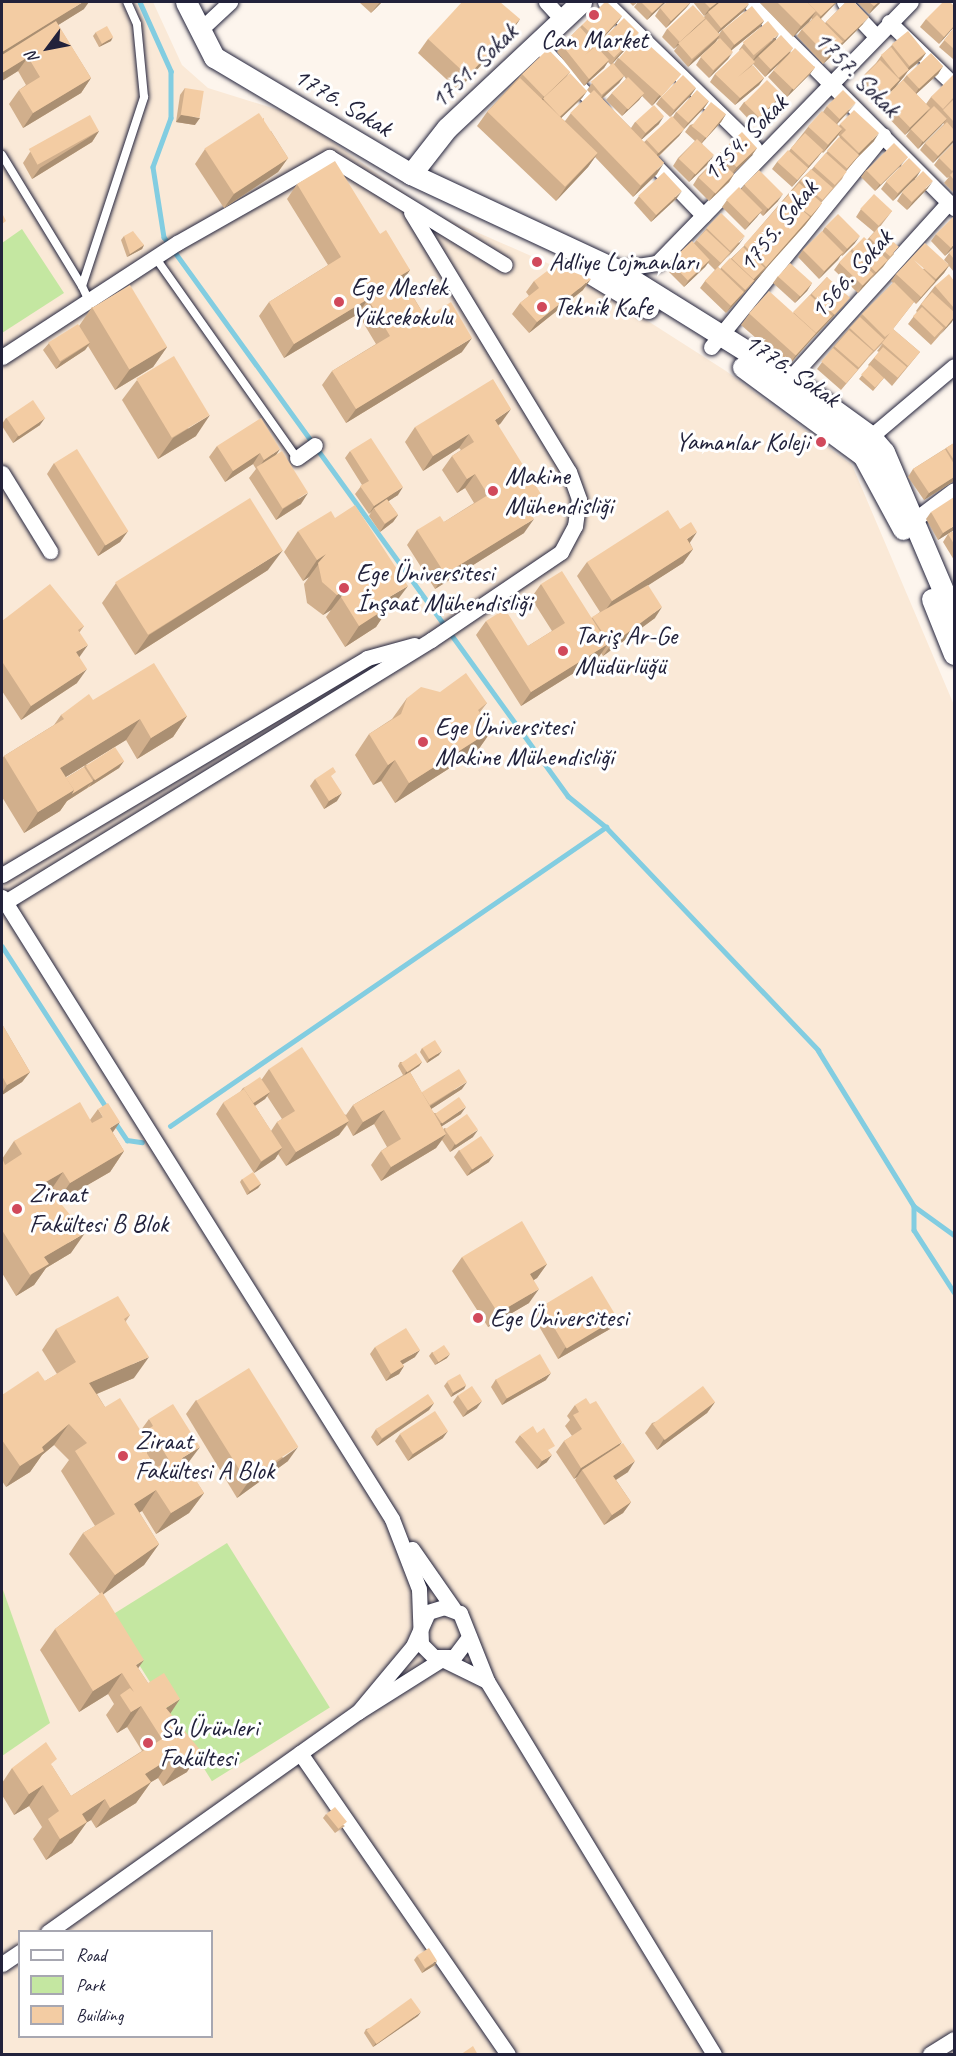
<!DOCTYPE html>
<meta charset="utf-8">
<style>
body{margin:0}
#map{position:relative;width:956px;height:2056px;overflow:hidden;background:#fdf5ed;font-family:Caveat,sans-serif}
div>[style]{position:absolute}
.built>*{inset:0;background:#fae9d7}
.green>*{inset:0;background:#c4e7a1;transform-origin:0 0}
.stream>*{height:4.5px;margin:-2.25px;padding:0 2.25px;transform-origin:2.25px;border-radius:2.25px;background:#82cde1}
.roads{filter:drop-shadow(0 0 2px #22223b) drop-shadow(0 0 2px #22223b)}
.lane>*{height:8px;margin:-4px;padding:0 4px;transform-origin:4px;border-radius:4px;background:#fff}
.street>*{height:15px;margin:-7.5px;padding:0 7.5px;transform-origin:7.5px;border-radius:7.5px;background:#fff}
.secondary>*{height:21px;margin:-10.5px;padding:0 10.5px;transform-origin:10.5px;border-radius:10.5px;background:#fff}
.wall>*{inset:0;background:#d1af8c}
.shaded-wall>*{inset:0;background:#aa8f72}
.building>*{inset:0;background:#f3cca3;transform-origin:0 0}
.dots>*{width:16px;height:16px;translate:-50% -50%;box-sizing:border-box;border:3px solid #fff;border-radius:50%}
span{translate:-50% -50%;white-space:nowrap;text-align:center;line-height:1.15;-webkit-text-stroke:6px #fff;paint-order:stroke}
.poi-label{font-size:26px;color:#22223b}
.left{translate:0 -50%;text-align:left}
.right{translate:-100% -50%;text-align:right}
.street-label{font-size:26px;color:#22223b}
.frame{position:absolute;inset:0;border:3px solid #22223b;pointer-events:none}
.legend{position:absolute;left:18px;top:1930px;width:195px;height:108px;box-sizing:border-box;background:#fff;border:2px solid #a7a7b1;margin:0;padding:8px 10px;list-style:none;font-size:18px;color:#22223b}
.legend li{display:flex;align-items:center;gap:12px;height:30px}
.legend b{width:30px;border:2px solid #a7a7b1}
.north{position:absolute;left:18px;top:18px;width:60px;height:60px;-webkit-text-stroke:4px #fff;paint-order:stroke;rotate:238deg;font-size:16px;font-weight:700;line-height:24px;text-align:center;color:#22223b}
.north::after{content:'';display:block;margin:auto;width:21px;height:27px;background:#22223b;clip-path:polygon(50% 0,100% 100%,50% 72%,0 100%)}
</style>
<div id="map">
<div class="built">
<i style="clip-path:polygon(evenodd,2px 2px,153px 2px,182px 65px,208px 88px,295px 115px,431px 212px,579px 277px,726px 371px,852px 465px,954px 705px,954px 2054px,2px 2054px,2px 2px,20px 1932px,212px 1932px,212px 2036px,20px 2036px,20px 1932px)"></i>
</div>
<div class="green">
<i style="clip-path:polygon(22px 229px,64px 293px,2px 333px,2px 243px)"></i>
<i style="left:227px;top:1543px;width:194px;height:139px;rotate:58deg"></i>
<i style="clip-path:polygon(2px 1587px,50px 1723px,2px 1756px)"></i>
</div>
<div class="stream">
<i style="left:140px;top:2px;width:76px;rotate:65.8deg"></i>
<i style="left:171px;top:71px;width:47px;rotate:90deg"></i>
<i style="left:171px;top:118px;width:52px;rotate:110.2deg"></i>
<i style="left:153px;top:167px;width:71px;rotate:81.1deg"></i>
<i style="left:164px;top:237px;width:690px;rotate:54.14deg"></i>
<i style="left:568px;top:796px;width:49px;rotate:39.2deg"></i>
<i style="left:606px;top:827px;width:308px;rotate:46.4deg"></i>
<i style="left:818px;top:1050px;width:183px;rotate:58.4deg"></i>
<i style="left:914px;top:1206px;width:49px;rotate:35.9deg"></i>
<i style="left:2px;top:946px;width:195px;rotate:57.1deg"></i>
<i style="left:115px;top:1122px;width:22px;rotate:56deg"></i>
<i style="left:127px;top:1140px;width:15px;rotate:8deg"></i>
<i style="left:170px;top:1126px;width:529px;rotate:-34.44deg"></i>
<i style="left:914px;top:1206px;width:24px;rotate:90deg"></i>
<i style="left:914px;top:1230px;width:74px;rotate:57.2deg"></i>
</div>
<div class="roads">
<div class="lane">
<i style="left:2px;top:155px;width:153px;rotate:58.6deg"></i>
<i style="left:155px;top:257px;width:246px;rotate:54.8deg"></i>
<i style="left:89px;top:301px;width:17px;rotate:-115deg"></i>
<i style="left:82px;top:286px;width:199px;rotate:-71.8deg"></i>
<i style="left:144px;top:97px;width:73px;rotate:-95.5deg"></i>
<i style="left:137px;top:24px;width:24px;rotate:-114deg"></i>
</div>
<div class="street">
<i style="left:546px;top:2px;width:23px;rotate:47deg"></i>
<i style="left:605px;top:2px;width:208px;rotate:44.2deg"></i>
<i style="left:749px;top:2px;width:291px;rotate:45.1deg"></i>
<i style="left:844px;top:2px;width:45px;rotate:46.8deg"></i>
<i style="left:889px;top:22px;width:91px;rotate:44.1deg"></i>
<i style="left:201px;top:29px;width:40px;rotate:-43deg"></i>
<i style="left:537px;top:43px;width:93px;rotate:46.3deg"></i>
<i style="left:647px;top:157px;width:81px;rotate:46deg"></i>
<i style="left:611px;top:270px;width:47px;rotate:-8.7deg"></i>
<i style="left:657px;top:263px;width:364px;rotate:-45.8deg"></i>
<i style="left:711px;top:347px;width:273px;rotate:-50.9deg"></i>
<i style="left:2px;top:357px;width:209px;rotate:-33.1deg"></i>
<i style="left:177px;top:243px;width:175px;rotate:-29.5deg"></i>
<i style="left:329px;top:157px;width:206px;rotate:31.5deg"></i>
<i style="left:790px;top:378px;width:237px;rotate:-47.9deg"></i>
<i style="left:863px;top:443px;width:119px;rotate:-40.2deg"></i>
<i style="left:297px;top:458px;width:22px;rotate:-36deg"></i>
<i style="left:2px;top:473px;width:92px;rotate:58.4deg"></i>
<i style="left:913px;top:521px;width:51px;rotate:-37.1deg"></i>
<i style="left:2px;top:875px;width:425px;rotate:-30.7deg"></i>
<i style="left:367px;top:658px;width:49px;rotate:-15.5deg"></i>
<i style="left:2px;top:897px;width:734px;rotate:57.91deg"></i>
<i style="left:392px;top:1519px;width:75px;rotate:68.9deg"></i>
<i style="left:419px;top:1589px;width:55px;rotate:87.9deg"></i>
<i style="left:421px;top:1644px;width:18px;rotate:45deg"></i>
<i style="left:434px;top:1657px;width:20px"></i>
<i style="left:454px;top:1657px;width:25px;rotate:-53deg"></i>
<i style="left:2px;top:904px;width:504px;rotate:-31.61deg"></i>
<i style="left:431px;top:640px;width:157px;rotate:-34.1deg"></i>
<i style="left:561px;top:552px;width:30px;rotate:-62deg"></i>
<i style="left:575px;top:526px;width:27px;rotate:-82deg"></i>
<i style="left:579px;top:499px;width:29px;rotate:-110deg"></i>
<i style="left:569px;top:472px;width:304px;rotate:-121.3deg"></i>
<i style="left:412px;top:1549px;width:72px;rotate:55.2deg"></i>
<i style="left:358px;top:1712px;width:86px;rotate:-50.2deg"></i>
<i style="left:413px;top:1646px;width:37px;rotate:-66deg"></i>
<i style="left:428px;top:1612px;width:17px;rotate:-17deg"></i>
<i style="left:444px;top:1607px;width:17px;rotate:21deg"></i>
<i style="left:460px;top:1613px;width:73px;rotate:68.3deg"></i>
<i style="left:487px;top:1681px;width:437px;rotate:58.7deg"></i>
<i style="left:300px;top:1753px;width:366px;rotate:55.4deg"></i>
<i style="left:48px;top:1932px;width:380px;rotate:-35.4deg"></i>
<i style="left:358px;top:1712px;width:99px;rotate:-32.2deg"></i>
<i style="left:442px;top:1659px;width:50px;rotate:26.1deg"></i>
<i style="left:2px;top:1964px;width:22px;rotate:-34deg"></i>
<i style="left:930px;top:2054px;width:28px;rotate:-32deg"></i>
</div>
<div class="secondary">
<i style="left:186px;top:2px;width:62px;rotate:63deg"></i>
<i style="left:214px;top:57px;width:229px;rotate:30.7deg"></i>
<i style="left:411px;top:174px;width:223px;rotate:25deg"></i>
<i style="left:613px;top:268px;width:208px;rotate:31.9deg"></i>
<i style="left:790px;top:378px;width:99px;rotate:35.9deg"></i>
<i style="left:870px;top:436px;width:21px;rotate:49deg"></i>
<i style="left:884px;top:452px;width:178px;rotate:66.9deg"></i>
<i style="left:411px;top:174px;width:58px;rotate:-52deg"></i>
<i style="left:447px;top:128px;width:184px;rotate:-43.2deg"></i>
<i style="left:577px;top:265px;width:83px;rotate:31.2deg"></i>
<i style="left:743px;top:367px;width:149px;rotate:36.3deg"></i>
<i style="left:863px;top:455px;width:84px;rotate:61.6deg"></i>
<i style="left:932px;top:599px;width:59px;rotate:68.2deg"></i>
</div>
</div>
<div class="wall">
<i style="clip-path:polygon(2px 2px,84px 9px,58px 25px,91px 78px,81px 93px,23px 128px,9px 104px,19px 90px,26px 85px,18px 71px,2px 81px)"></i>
<i style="clip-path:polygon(359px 2px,382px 2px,371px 13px)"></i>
<i style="clip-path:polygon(629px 2px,638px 2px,633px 6px)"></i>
<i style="clip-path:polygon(638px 2px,666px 2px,647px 20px,634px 7px)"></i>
<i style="clip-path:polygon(691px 2px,686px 8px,666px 28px,655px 16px,660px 8px)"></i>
<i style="clip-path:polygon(693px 2px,747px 2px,744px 11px,718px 33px,719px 34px,722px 30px,764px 21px,759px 28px,732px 50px,728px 59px,709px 78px,696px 65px,701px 57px,719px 40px,718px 39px,715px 43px,688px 67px,674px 51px,678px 45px,674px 49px,662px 37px,667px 29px,704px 17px,706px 14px,704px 16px)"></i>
<i style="clip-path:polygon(759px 2px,837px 2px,821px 19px,825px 23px,846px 2px,863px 24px,823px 64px,797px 36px,802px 29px,812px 19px,811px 18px,793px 37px)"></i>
<i style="clip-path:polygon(857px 2px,881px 2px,869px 14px)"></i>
<i style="clip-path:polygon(622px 16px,617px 23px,593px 48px,597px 47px,600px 43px,634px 40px,613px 63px,614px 64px,618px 58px,675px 81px,652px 106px,642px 96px,639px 100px,622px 116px,606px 100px,612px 93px,626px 79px,624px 76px,619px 83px,602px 99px,631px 128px,635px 122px,659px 124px,641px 140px,644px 142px,673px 117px,676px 112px,709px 101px,704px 108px,684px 129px,679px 136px,658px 157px,657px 174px,633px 197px,595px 157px,588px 167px,556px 201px,477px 126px,487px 112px,522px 74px,570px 72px,565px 78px,587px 91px,582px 98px,561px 118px,565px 121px,571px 113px,591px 94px,587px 90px,592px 83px,611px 65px,608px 62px,604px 68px,584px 86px,557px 52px,562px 45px,582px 25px)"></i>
<i style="clip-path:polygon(520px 19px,510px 34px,458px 90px,418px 53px,428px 39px)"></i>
<i style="clip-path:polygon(926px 19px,954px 27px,939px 44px,920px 27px)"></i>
<i style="clip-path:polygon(954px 28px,954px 57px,953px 59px,939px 47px)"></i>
<i style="clip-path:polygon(96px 32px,111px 41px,99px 47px,93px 36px)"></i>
<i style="clip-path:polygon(776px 40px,790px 52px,815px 67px,810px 74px,787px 97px,768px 77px,779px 64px,765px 77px,753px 64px,751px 68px,764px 78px,759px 85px,735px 105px,710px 82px,715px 74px,740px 51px,739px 50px,744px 43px)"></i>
<i style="clip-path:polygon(892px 45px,926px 53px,921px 60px,908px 71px,904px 77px,880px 102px,860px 81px,865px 74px,876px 63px,881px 56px)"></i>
<i style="clip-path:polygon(943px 66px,938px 74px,916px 94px,926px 104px,931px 97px,954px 76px,954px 141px,933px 163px,920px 150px,925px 143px,944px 124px,943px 123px,918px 149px,906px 136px,911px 129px,905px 135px,878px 107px,883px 100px,903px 80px,907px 75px)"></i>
<i style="clip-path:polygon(185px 88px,195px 125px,176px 122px,180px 95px)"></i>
<i style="clip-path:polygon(696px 88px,691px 95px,670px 117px,656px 104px,661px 97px)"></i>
<i style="clip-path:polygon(782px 95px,776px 102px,753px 124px,739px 109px,744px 102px)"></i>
<i style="clip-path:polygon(827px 106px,850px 110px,837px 124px,839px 126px,840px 124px,874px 141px,857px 158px,846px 171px,842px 179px,821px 203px,822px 203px,817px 210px,805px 225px,726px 313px,700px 288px,705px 281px,715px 270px,708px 263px,705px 267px,684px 287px,666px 269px,671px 262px,694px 243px,707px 228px,740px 243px,718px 267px,720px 269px,743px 247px,800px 180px,812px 169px,840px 137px,838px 135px,823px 153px,822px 152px,792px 187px,772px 169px,777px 162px,789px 151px,808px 127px,823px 112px)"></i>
<i style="clip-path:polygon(726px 114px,721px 122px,702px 143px,709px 163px,689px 182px,673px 166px,678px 158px,695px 141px,685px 132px,690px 125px)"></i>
<i style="clip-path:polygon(99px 131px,92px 142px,32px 179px,23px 163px,30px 152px)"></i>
<i style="clip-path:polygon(271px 131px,288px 158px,278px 172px,224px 208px,195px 164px,205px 149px)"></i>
<i style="clip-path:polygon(954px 143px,954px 193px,944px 183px,949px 177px,947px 178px,934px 165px,939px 158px)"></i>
<i style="clip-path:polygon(757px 148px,752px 155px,733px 174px,734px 174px,729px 182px,709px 201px,693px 185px,698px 177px,716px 159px,721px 151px)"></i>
<i style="clip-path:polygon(902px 164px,875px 191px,861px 177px,866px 170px)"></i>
<i style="clip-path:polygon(921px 170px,893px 201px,881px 189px,886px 182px)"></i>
<i style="clip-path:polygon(297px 184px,380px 234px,410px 270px,403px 280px,426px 318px,462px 352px,346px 423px,322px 385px,332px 371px,376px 344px,358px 314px,284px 358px,259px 316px,269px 302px,328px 265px,287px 199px)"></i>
<i style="clip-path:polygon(744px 185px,778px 201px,763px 216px,760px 213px,745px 230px,722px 207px,727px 200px,741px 189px)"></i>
<i style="clip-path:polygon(928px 188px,907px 210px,897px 201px,902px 193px)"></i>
<i style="clip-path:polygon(639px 196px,677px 198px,651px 222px,634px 203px)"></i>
<i style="clip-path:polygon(861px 209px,892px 211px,879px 228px,894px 254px,858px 293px,834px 270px,839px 263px,852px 249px,867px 240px,874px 232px,856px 217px)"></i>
<i style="clip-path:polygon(825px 227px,855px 243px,842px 256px,841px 255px,819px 279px,798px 257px,803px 250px,822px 232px)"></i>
<i style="clip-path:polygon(936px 234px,954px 247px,945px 256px,931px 241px)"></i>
<i style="clip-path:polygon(124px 236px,144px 245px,142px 249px,127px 257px,121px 240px)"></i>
<i style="clip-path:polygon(954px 248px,954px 272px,949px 266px,944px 273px,916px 304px,914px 302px,893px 329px,920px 352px,892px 386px,884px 378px,873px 391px,859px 379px,869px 366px,868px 365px,879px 352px,877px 351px,883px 343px,869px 357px,841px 390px,817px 369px,834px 346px,862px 314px,893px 283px,891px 281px,896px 274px,948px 264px,944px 260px,949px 253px)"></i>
<i style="clip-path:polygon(778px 276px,812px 283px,807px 291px,795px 303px,773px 283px)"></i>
<i style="clip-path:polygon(827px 277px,844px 305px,810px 341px,788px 366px,741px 325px,749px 314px,793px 313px)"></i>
<i style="clip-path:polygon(534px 281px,583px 290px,529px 333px,512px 314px,520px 303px,529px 296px,526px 292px)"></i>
<i style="clip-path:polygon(954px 281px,954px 320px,953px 320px,931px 345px,908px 324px,917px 312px,916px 311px,921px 304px,935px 286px)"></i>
<i style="clip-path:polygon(92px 307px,167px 347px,153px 367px,115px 390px,88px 346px,85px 350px,56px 369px,43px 350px,49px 343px,79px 326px)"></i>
<i style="clip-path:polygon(137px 380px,196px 436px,158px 459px,122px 400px)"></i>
<i style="clip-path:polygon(6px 418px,40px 425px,13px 443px,2px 426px,2px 424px)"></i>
<i style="clip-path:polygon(501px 423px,498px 426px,529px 512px,524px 533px,435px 589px,407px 545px,417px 530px,444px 522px,474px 503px,465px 488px,457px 493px,442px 470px,452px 456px,461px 450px,459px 448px,423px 471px,405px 442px,415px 427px)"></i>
<i style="clip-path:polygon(954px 443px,954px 481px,924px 500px,908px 477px,913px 469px)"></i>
<i style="clip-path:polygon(217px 446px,277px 455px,301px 504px,276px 520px,249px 478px,256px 469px,253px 464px,225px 482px,209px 457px)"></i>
<i style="clip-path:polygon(350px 451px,398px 495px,388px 501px,398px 515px,393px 522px,380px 532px,369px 516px,371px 512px,369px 514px,355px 494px,362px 485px,345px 458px)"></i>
<i style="clip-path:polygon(54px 463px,128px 531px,120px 542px,98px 556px,47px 474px)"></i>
<i style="clip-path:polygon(931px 512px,954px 530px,938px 540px,926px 519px)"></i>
<i style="clip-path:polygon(298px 531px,393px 606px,388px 609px,376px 627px,345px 647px,326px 617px,331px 610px,323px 615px,307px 603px,304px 584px,309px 577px,303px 581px,284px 552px)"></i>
<i style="clip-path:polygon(954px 531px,954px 560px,943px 542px,948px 534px)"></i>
<i style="clip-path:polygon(690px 543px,693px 549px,683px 563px,648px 585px,655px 618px,603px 656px,601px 653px,598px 658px,521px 706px,476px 635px,486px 621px,528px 646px,552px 631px,531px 598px,541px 584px,592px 618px,600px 612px,577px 576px,587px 562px)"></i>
<i style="clip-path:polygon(268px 570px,135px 655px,102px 603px,116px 583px)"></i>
<i style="clip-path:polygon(2px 621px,84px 626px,79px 633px,79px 656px,77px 683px,21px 720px,2px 691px)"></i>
<i style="clip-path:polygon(440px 692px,487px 703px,480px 712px,492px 730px,478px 750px,395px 803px,381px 781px,373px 785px,355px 755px,369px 734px,392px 719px,407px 698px)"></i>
<i style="clip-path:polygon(93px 700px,187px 716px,173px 737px,137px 759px,126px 740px,66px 777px,66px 778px,84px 767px,85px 765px,124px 761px,119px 768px,67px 801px,60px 811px,24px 833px,2px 797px,2px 759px,4px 756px,54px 725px,61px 715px)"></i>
<i style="clip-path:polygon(332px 778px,337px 801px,324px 809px,310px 786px,315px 779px)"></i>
<i style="clip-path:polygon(2px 1024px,30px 1072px,22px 1082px,2px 1095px)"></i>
<i style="clip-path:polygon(422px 1048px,439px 1055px,427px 1063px,420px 1052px)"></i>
<i style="clip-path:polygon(evenodd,400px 1062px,422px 1062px,419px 1066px,410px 1072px,422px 1093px,462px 1089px,431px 1109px,434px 1113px,461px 1114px,442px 1126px,443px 1130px,444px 1128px,473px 1137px,450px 1152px,442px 1140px,436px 1148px,381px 1181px,371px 1165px,381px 1151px,387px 1147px,374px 1124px,353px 1136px,347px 1125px,339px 1135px,286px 1166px,278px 1154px,275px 1159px,254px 1173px,216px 1114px,223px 1103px,240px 1092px,243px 1088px,262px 1079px,269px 1069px,346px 1115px,353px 1105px,403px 1075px,398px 1066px,400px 1062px,267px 1096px,282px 1119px,277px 1122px,271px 1131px,255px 1106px,265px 1099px,267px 1096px)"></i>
<i style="clip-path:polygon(98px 1109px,124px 1151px,110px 1172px,59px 1201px,71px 1253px,46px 1268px,34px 1285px,16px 1296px,2px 1273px,2px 1158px,2px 1159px,14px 1141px,90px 1120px)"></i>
<i style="clip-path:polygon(459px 1150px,489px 1162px,467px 1176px,454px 1157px)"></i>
<i style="clip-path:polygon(242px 1179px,261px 1184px,258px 1188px,247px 1195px,240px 1182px)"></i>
<i style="clip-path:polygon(462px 1257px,547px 1264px,537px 1278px,534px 1280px,529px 1303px,488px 1327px,452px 1271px)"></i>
<i style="clip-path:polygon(541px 1305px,617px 1318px,610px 1329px,558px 1359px,533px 1316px)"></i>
<i style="clip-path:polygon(130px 1315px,126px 1321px,134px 1378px,97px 1394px,105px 1407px,141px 1430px,149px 1419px,186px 1466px,204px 1493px,189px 1513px,156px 1534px,142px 1511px,139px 1512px,159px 1544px,144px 1565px,103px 1594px,138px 1668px,148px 1683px,170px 1713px,187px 1772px,163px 1786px,158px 1778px,151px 1782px,136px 1803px,96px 1828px,91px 1820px,87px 1822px,72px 1843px,46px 1860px,33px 1839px,42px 1827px,29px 1806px,14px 1815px,2px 1795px,2px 1783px,12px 1768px,52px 1766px,71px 1796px,142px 1751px,127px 1727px,117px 1733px,106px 1715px,114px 1704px,108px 1694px,79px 1712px,40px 1650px,55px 1629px,100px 1594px,69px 1554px,83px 1533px,95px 1526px,61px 1471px,69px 1460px,54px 1445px,42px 1455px,30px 1472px,6px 1487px,2px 1481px,2px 1395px,45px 1381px,57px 1374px,42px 1350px,56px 1329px)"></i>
<i style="clip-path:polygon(375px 1347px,415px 1357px,402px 1364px,404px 1366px,399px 1374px,386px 1381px,370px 1354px)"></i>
<i style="clip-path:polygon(432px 1352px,447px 1358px,435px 1365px,429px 1356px)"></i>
<i style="clip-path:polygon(496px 1379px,546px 1380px,502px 1405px,491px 1387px)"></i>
<i style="clip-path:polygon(447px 1382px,466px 1385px,464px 1389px,451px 1397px,444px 1386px)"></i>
<i style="clip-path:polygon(458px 1395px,477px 1408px,463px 1417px,453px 1402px)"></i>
<i style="clip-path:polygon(196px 1400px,288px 1461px,237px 1498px,186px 1414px)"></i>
<i style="clip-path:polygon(715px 1402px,707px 1413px,657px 1450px,645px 1433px,652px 1423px)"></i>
<i style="clip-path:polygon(434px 1403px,429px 1410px,377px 1446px,371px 1437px,376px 1429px)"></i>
<i style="clip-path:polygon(575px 1405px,620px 1445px,628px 1472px,616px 1480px,631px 1502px,623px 1513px,604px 1525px,575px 1480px,577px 1477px,574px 1479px,556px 1452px,564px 1441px,572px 1436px,565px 1426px,570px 1420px,567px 1416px)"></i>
<i style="clip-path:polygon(400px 1434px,443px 1438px,408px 1461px,395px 1441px)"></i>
<i style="clip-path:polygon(520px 1435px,547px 1462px,537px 1469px,515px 1442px)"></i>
<i style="clip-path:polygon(326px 1814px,345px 1826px,335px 1833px,323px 1818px)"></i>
<i style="clip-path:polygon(417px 1956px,435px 1965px,422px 1973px,414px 1960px)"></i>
<i style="clip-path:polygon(418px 2016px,373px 2047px,364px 2033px,366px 2029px)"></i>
</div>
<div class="shaded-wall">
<i style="clip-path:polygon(83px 2px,89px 2px,84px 9px,2px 60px,2px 52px)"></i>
<i style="clip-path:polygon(380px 2px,382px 2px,371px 13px)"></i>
<i style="clip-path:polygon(664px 2px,666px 2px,647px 20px,652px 13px)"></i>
<i style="clip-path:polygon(691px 2px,686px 8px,666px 28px,671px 21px)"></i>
<i style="clip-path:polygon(718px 2px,721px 2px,704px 16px,710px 8px)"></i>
<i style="clip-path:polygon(836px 2px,837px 2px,816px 23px,821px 16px)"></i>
<i style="clip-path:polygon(879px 2px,881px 2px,869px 14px,874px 6px)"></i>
<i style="clip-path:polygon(749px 4px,744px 11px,716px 35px,721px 28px)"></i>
<i style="clip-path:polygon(816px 11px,809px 22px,793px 37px,801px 26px)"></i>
<i style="clip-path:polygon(622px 16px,617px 23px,594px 48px,599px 41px)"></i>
<i style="clip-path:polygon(869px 17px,863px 24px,839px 48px,845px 40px)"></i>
<i style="clip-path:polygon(705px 18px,699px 25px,674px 49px,679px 42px)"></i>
<i style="clip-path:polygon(520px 19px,510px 34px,458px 90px,468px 76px)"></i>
<i style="clip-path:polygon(764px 21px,759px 28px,729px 52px,734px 45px)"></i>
<i style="clip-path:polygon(954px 26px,954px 27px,939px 44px,944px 37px)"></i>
<i style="clip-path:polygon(639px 33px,634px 40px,611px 65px,616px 58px)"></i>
<i style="clip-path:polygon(779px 34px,774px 42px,751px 63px,756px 56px)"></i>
<i style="clip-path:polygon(720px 35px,715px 43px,688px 67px,693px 60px)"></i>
<i style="clip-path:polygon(113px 37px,111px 41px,99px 47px,102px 44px)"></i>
<i style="clip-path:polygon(843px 42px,838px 50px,823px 64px,828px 57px)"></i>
<i style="clip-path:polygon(793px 48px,788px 55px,765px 77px,770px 70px)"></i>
<i style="clip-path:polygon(733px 52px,728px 59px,709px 78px,714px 71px)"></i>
<i style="clip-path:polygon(926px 53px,921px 60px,908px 71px,895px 88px,880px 102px,885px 95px,894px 85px,900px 78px,905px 73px,909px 67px)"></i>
<i style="clip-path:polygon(28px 57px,18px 71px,2px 81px,2px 73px)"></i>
<i style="clip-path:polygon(609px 60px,604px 68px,584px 86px,589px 79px)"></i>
<i style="clip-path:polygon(943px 66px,938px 74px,914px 96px,919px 88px)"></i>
<i style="clip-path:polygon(815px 67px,810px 74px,787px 97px,792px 89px)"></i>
<i style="clip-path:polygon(570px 72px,565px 79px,539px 104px,544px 96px)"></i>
<i style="clip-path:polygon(681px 74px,675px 81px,652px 106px,657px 98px)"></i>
<i style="clip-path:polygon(624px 76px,619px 83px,598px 102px,603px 95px)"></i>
<i style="clip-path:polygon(91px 78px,81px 93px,23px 128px,33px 113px)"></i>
<i style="clip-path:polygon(764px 78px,759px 85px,735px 105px,740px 98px)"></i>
<i style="clip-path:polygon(696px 88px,691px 95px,670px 117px,675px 110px)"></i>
<i style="clip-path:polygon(587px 91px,582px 98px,555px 124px,560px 117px)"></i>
<i style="clip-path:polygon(644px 93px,639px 100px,622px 116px,627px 109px)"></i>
<i style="clip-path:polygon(782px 95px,776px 102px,753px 124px,758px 117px)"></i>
<i style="clip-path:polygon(709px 101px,704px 108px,683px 130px,688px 123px)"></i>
<i style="clip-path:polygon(856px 103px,850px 110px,835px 126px,840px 119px)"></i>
<i style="clip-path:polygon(930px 108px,925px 115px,905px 135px,910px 128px)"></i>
<i style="clip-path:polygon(726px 114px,721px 122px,700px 145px,705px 138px)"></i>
<i style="clip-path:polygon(181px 115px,200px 118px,195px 125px,176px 122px)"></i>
<i style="clip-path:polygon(664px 116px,659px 124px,640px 141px,645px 134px)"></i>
<i style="clip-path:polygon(947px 119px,941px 126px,918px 149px,923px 141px)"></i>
<i style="clip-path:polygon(684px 129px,679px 136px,653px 161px,658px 153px)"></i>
<i style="clip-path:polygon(842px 129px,837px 137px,823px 153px,828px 145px)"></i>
<i style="clip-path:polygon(99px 131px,92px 142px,32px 179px,40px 168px)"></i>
<i style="clip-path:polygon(879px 133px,874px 141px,857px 158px,842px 176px,859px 153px)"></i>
<i style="clip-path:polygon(954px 139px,954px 142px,933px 163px,938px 156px)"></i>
<i style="clip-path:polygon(757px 148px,752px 155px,731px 175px,737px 167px)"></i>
<i style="clip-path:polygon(823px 150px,818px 157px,792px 187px,797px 180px)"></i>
<i style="clip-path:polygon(598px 153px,588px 167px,556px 201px,566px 187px)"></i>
<i style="clip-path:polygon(714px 155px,709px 163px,689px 182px,694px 175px)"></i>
<i style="clip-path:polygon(908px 157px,902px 164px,875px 191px,880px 184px)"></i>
<i style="clip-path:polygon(288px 158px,278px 172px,224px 208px,234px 194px)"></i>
<i style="clip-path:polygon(664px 163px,657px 174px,633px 197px,641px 186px)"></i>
<i style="clip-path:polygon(921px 170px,916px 178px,893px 201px,898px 194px)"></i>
<i style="clip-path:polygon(734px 174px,729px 182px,709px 201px,714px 194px)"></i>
<i style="clip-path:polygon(933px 181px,928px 188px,907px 210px,912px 203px)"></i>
<i style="clip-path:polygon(682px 191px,677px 198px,651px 222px,657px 214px)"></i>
<i style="clip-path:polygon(783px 194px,778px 201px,763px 216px,768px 208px)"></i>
<i style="clip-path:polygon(822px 203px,805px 225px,761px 274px,766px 267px)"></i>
<i style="clip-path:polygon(762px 210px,757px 217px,745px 230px,750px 223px)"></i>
<i style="clip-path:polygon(745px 236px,740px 243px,727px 258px,732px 251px)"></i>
<i style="clip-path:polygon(860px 236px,855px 243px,842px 256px,847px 249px)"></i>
<i style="clip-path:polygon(954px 244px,954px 247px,945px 256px)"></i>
<i style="clip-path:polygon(144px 245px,142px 249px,127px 257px,130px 254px)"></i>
<i style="clip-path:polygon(843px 252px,838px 260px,819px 279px,825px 271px)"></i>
<i style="clip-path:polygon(710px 260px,705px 267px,684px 287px,689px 280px)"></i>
<i style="clip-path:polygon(888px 260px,883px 267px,871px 279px,876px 272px)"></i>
<i style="clip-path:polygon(949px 265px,944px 273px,931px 287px,936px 279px)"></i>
<i style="clip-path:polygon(765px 268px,760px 276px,749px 286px,754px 279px)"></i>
<i style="clip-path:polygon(410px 270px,400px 284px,400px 276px)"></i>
<i style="clip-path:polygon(874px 274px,869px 281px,858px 293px,863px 285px)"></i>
<i style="clip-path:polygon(591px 279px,583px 290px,529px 333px,537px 322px)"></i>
<i style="clip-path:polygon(754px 280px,739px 299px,726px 313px,731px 306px)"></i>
<i style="clip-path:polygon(935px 281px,930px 288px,916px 304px,921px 297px)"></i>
<i style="clip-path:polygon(812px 283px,807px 291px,795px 303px,800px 296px)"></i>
<i style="clip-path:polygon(850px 298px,844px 305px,810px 341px,788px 366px,796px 355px,815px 334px)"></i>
<i style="clip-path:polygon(368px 299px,358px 314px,284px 358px,294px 344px)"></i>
<i style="clip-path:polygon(954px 317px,952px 322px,941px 334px,946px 327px)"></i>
<i style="clip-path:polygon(472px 338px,462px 352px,346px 423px,356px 409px)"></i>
<i style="clip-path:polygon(90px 343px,85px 350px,56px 369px,61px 362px)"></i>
<i style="clip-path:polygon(167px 347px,153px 367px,115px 390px,130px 369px)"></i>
<i style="clip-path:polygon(511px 409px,501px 423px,485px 434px,495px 420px)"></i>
<i style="clip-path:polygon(210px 415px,196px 436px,158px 459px,173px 438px)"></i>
<i style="clip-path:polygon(45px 418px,40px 425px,13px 443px,18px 436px)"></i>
<i style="clip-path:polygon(469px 434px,459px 448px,423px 471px,433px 456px)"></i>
<i style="clip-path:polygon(280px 449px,273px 460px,258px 469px,264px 460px)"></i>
<i style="clip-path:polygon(260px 453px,253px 464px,225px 482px,233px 471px)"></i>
<i style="clip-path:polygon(475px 474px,465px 488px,457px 493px,467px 479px)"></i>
<i style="clip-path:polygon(954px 477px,954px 481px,924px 500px,929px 493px)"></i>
<i style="clip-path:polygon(403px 487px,398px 495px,375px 510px,374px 508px,369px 514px,374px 506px)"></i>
<i style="clip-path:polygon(308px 493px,301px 504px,276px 520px,283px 509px)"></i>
<i style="clip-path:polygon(398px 515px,393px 522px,380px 532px,385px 524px)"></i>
<i style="clip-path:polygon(534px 519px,524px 533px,435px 589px,445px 574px)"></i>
<i style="clip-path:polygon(954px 526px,954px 530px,938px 540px,943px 533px)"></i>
<i style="clip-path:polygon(128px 531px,120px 542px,98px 556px,105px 545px)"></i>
<i style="clip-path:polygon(697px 532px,687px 547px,687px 539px)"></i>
<i style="clip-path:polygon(693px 549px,683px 563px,602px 615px,612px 601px)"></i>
<i style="clip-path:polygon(283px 550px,268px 570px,135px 655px,149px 635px)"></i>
<i style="clip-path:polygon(326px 554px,309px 577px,303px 581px,317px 560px)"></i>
<i style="clip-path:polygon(408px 586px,393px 606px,388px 609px,376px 627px,345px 647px,359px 626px,386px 599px)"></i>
<i style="clip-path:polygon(348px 588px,331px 610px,323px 615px,337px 595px)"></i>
<i style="clip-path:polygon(662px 607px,655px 618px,603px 656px,611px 645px)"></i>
<i style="clip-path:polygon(608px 644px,598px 658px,521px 706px,531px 692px)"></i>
<i style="clip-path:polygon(88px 645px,78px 659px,76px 652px)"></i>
<i style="clip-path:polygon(87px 669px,77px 683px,21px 720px,31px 706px)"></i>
<i style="clip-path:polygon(187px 716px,173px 737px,137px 759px,151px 738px)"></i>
<i style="clip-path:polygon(140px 719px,126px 740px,46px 789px,60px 768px)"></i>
<i style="clip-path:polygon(492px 730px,478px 750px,395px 803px,409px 783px)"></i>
<i style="clip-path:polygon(395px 760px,381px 781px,373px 785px,388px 765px)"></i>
<i style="clip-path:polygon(124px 761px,119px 768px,89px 787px,94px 779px)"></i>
<i style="clip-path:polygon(93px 781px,87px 788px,67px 801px,60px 811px,24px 833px,38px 812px,74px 790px)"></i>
<i style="clip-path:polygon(342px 793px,337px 801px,324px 809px,329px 801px)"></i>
<i style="clip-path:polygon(442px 1051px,439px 1055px,427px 1063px,429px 1059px)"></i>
<i style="clip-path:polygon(422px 1062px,419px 1066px,404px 1076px,406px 1072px)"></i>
<i style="clip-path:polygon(30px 1072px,22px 1082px,2px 1095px,2px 1093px,7px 1085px)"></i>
<i style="clip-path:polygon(467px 1082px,462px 1089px,425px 1113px,430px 1106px)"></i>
<i style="clip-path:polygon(270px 1092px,265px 1099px,248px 1110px,253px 1103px)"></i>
<i style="clip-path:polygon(466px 1107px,461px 1114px,436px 1130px,441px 1123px)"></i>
<i style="clip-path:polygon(384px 1110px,374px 1124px,353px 1136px,363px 1122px)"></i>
<i style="clip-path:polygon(349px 1121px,339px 1135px,286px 1166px,296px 1152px)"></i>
<i style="clip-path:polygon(120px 1122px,106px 1142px,110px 1128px)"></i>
<i style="clip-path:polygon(478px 1130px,473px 1137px,450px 1152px,455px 1144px)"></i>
<i style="clip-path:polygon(446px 1134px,436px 1148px,381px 1181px,391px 1167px)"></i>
<i style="clip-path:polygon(282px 1148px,275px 1159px,254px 1173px,261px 1162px)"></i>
<i style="clip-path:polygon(124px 1151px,110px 1172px,55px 1204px,70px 1183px)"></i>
<i style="clip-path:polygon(494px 1155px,489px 1162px,467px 1176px,472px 1169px)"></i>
<i style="clip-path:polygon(63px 1172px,49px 1193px,44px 1183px)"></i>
<i style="clip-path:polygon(261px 1184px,258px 1188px,247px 1195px,250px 1191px)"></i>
<i style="clip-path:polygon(85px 1233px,71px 1253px,46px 1268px,34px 1285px,16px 1296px,44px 1257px)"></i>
<i style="clip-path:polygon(547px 1264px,537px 1278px,520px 1288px,530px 1274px)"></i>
<i style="clip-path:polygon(539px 1289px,529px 1303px,488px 1327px,498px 1313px)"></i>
<i style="clip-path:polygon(617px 1318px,610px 1329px,558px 1359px,565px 1348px)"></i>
<i style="clip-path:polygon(420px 1350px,415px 1357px,395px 1369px,400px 1361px)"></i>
<i style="clip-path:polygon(450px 1354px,447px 1358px,435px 1365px,438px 1362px)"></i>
<i style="clip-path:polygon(149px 1357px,134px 1378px,75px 1403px,89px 1383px)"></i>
<i style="clip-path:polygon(404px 1366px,399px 1374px,386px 1381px,391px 1374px)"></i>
<i style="clip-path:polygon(551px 1373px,546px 1380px,502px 1405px,507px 1398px)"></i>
<i style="clip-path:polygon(466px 1385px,464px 1389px,451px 1397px,453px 1393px)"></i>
<i style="clip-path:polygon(482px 1401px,477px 1408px,463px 1417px,468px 1410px)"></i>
<i style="clip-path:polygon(715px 1402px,707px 1413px,657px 1450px,664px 1439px)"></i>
<i style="clip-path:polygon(434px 1403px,429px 1410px,377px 1446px,382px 1439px)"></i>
<i style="clip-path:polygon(69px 1424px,54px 1445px,42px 1455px,30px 1472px,6px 1487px,20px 1466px)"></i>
<i style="clip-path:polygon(448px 1431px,443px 1438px,408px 1461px,413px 1454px)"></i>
<i style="clip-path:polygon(156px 1439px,142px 1459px,143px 1447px)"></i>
<i style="clip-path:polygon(622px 1442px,615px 1452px,582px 1470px,577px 1477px,574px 1479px,581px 1468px)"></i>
<i style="clip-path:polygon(200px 1447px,185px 1467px,182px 1458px)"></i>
<i style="clip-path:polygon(298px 1447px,288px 1461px,237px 1498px,247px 1484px)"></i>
<i style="clip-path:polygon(552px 1455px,547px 1462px,537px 1469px,542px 1461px)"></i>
<i style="clip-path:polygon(635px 1461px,628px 1472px,606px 1486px,613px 1476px)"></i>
<i style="clip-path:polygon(156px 1490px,142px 1511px,119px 1525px,134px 1504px)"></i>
<i style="clip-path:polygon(204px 1493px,189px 1513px,156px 1534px,171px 1513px)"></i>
<i style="clip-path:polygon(631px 1502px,623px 1513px,604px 1525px,612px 1515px)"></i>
<i style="clip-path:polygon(159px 1544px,144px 1565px,101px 1596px,115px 1575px)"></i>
<i style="clip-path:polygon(144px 1660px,129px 1681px,136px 1665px)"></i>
<i style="clip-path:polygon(122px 1673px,108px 1694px,79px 1712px,93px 1691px)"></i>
<i style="clip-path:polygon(180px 1699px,166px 1720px,166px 1708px)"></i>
<i style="clip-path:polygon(141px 1706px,127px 1727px,117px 1733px,131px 1712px)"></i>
<i style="clip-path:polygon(201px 1751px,187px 1772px,163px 1786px,177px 1766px)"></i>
<i style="clip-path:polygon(172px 1757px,158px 1778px,131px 1794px,145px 1774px)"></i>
<i style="clip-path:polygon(151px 1782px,136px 1803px,96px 1828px,110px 1808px)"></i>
<i style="clip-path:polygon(43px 1785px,29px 1806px,14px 1815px,29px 1794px)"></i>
<i style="clip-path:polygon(105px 1799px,91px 1820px,67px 1834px,82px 1814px)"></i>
<i style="clip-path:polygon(87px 1822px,72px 1843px,46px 1860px,60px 1839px)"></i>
<i style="clip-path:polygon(437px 1961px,435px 1965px,422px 1973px,425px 1969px)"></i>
<i style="clip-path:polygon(421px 2012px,418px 2016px,373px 2047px,376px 2043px)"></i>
</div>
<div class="building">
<i style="clip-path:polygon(2px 2px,83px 2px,2px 52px)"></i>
<i style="clip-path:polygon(462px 2px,500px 2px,520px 19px,468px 76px,428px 39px)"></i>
<i style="clip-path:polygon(605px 2px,607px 2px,622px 16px,599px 41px,582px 25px)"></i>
<i style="clip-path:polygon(641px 2px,664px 2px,652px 13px)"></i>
<i style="clip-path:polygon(667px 2px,691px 2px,671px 21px,660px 8px)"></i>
<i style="clip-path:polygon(704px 2px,718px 2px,710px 8px)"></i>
<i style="clip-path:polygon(720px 2px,747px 2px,749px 4px,721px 28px,708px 12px)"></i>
<i style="clip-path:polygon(777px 2px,807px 2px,816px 11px,801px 26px)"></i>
<i style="clip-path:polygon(807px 2px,836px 2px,821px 16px)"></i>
<i style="clip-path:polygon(846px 2px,854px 2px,869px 17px,845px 40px,826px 22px)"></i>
<i style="clip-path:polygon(869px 2px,879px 2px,874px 6px)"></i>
<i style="clip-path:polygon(943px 2px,950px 2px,954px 6px,954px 26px,944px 37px,926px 19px)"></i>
<i style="left:693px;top:5px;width:18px;height:35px;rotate:47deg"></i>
<i style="left:752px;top:6px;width:19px;height:38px;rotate:51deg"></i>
<i style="left:817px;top:15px;width:37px;height:21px;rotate:46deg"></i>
<i style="left:624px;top:18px;width:21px;height:35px;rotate:45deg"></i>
<i style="left:706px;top:19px;width:21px;height:37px;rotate:49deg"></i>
<i style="clip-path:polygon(56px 21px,91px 78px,33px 113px,19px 90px,40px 77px,28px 57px,2px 73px,2px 55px)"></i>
<i style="left:768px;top:21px;width:17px;height:33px;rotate:50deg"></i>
<i style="left:107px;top:26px;width:13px;height:13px;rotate:61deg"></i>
<i style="clip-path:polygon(580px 27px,596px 45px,585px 55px,596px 46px,609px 60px,589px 79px,562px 45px)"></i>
<i style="clip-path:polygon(954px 28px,954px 49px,944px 40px)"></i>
<i style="left:908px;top:31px;width:28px;height:21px;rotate:51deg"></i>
<i style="left:781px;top:35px;width:18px;height:31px;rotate:47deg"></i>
<i style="left:639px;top:36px;width:57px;height:30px;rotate:42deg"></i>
<i style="left:720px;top:38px;width:19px;height:27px;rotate:47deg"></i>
<i style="left:891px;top:47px;width:29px;height:13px;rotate:52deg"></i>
<i style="clip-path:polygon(742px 48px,755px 62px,738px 77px,753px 65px,764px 78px,740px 98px,715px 74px)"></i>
<i style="left:795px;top:48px;width:28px;height:31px;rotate:44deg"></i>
<i style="left:548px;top:49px;width:32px;height:36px;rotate:46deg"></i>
<i style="left:931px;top:53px;width:18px;height:33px;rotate:47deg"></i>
<i style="left:880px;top:60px;width:28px;height:21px;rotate:45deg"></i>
<i style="left:613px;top:63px;width:17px;height:29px;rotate:50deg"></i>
<i style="left:570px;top:73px;width:25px;height:37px;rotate:47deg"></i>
<i style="left:683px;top:75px;width:18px;height:31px;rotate:45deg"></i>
<i style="clip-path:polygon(953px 75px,954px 76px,954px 97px,943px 109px,931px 97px)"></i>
<i style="left:628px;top:77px;width:23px;height:23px;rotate:45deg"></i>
<i style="left:520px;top:78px;width:108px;height:47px;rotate:44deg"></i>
<i style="left:767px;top:80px;width:21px;height:32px;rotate:45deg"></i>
<i style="left:903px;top:80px;width:39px;height:28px;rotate:46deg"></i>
<i style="left:185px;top:88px;width:19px;height:27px;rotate:9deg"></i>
<i style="left:594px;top:90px;width:101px;height:33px;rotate:46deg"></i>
<i style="left:697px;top:90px;width:16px;height:30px;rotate:43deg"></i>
<i style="left:843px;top:90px;width:18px;height:23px;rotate:45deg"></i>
<i style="clip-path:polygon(954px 99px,954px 122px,943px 110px)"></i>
<i style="left:711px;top:102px;width:19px;height:31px;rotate:39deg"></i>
<i style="left:654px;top:105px;width:15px;height:25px;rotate:48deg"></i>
<i style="left:934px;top:106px;width:18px;height:33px;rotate:45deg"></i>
<i style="clip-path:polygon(854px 110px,879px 133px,859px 153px,841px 135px,846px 130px,840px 124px)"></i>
<i style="left:822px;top:111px;width:27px;height:21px;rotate:42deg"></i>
<i style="left:259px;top:113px;width:54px;height:65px;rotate:57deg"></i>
<i style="left:90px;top:115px;width:18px;height:70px;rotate:61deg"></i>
<i style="left:672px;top:116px;width:18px;height:35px;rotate:47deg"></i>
<i style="left:263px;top:118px;width:1px;height:15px"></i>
<i style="clip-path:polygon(947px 122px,954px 130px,954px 139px,938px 156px,925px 143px)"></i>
<i style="left:742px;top:132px;width:22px;height:28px;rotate:47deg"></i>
<i style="left:805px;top:133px;width:25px;height:21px;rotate:43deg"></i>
<i style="left:839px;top:137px;width:27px;height:18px;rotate:42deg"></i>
<i style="left:697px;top:139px;width:23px;height:27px;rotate:43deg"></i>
<i style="left:894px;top:143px;width:20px;height:39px;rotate:45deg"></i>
<i style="clip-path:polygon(954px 143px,954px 169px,952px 171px,939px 158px)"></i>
<i style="left:788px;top:150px;width:27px;height:16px;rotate:42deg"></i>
<i style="left:826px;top:153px;width:28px;height:18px;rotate:42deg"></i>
<i style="left:717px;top:158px;width:23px;height:27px;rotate:43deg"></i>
<i style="left:909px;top:158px;width:17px;height:33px;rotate:45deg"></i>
<i style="clip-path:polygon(335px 161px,380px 234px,386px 230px,410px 270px,400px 276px,426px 318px,451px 302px,472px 338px,356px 409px,332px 371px,390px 336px,368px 299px,294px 344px,269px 302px,341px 257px,297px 184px)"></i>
<i style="left:811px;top:169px;width:29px;height:16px;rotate:41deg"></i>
<i style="left:759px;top:170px;width:34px;height:21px;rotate:45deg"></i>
<i style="left:923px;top:171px;width:14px;height:30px;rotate:45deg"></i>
<i style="clip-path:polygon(954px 171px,954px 180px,950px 175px)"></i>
<i style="left:664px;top:172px;width:26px;height:35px;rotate:47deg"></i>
<i style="clip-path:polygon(799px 183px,822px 203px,811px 216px,795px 204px,810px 217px,766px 267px,744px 245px)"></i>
<i style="left:739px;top:187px;width:33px;height:18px;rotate:45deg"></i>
<i style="left:874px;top:194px;width:25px;height:20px;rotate:43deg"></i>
<i style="clip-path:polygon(2px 213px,6px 221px,2px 224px)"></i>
<i style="left:721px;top:213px;width:33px;height:21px;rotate:44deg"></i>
<i style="left:838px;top:214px;width:31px;height:18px;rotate:45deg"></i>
<i style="clip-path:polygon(954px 216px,954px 244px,951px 248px,936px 234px)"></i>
<i style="left:878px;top:228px;width:28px;height:13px;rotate:42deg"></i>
<i style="left:706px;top:230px;width:33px;height:14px;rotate:43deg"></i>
<i style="clip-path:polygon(133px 231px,144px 245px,130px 254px,124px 236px)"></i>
<i style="left:822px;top:231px;width:30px;height:27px;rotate:45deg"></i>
<i style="left:864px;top:237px;width:33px;height:17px;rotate:44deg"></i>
<i style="left:692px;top:241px;width:26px;height:30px;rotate:47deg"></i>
<i style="clip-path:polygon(925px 243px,949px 265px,936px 279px,914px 260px,935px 281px,921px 297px,896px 274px)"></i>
<i style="left:743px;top:247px;width:30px;height:16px;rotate:44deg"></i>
<i style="clip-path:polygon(954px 248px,954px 259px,949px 253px)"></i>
<i style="left:850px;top:251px;width:33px;height:16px;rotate:44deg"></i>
<i style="left:730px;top:258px;width:33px;height:13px;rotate:43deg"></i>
<i style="left:790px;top:263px;width:30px;height:18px;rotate:42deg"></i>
<i style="clip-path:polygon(555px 265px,591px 279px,537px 322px,520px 303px,539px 288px,534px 281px)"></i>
<i style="left:718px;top:267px;width:36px;height:19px;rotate:44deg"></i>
<i style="clip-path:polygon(949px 274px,954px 281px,954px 308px,935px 286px)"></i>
<i style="left:827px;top:277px;width:31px;height:23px;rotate:42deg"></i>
<i style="clip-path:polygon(894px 282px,914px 302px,893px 329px,920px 352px,908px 366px,882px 343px,890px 333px,885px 337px,862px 314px)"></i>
<i style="left:130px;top:285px;width:72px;height:44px;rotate:59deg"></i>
<i style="left:769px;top:291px;width:63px;height:30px;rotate:42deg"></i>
<i style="clip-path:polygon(932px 292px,954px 312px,954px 317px,946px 327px,921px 304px)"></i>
<i style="clip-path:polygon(810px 295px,832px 316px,815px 334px,816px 333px,793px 312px)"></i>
<i style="left:922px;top:307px;width:30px;height:13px;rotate:44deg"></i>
<i style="left:860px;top:317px;width:33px;height:15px;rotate:43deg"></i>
<i style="left:78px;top:324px;width:22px;height:35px;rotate:58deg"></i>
<i style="left:849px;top:330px;width:32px;height:22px;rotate:41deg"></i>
<i style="left:883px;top:347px;width:31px;height:14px;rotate:40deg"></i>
<i style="left:833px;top:348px;width:33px;height:18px;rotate:41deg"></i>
<i style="left:174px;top:356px;width:69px;height:44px;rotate:59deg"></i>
<i style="left:870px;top:365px;width:19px;height:13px;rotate:43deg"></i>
<i style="clip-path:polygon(493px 379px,511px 409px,495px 420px,541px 494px,529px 512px,534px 519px,445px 574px,417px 530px,440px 516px,444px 522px,488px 495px,475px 474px,467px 479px,452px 456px,474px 442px,469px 434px,433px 456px,415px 427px)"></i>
<i style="left:33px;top:400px;width:22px;height:32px;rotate:56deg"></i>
<i style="clip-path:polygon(261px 418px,280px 449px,264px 460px,260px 453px,233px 471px,217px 446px)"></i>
<i style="clip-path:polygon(371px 438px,403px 487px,374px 506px,360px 486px,369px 481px,350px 451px)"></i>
<i style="clip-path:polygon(954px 443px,954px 460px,946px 448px)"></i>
<i style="left:77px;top:449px;width:97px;height:27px;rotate:58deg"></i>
<i style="clip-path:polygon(945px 449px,954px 464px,954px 477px,929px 493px,913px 469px)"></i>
<i style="left:282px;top:451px;width:49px;height:30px;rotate:58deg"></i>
<i style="clip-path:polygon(954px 497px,954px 526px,943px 533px,931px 512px)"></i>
<i style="left:250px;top:498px;width:62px;height:159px;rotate:58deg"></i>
<i style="left:387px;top:499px;width:19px;height:16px;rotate:55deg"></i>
<i style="clip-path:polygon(355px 505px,408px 586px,386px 599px,390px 606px,359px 626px,341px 597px,348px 588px,337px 595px,322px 582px,318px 563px,326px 554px,317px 560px,298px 531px,331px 511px,335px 518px)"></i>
<i style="clip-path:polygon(668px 510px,680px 529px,691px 522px,697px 532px,687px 539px,693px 549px,612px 601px,587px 562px)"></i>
<i style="clip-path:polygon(954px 531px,954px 544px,948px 534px)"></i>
<i style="clip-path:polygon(562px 571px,608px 644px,531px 692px,486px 621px,505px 609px,528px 646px,565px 623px,541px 584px)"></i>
<i style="clip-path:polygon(50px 584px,84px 626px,78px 630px,88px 645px,76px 652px,87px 669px,31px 706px,3px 663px,2px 664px,2px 621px)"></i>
<i style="clip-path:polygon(648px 585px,662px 607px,611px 645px,592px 617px)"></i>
<i style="clip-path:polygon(154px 663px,187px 716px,151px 738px,140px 719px,60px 768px,74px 790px,38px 812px,4px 756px,64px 719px,61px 715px,89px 694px,93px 700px)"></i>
<i style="clip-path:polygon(466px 673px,487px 703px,478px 710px,492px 730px,409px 783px,395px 760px,388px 765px,369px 734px,401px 714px,407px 698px,421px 687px,440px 692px)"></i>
<i style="left:115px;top:747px;width:17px;height:35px;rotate:57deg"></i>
<i style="clip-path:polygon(84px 767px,93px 781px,72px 794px,74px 790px,66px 778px)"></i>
<i style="clip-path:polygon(333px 767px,336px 772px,331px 776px,342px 793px,329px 801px,315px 779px)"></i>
<i style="clip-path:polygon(2px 1024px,30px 1072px,7px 1085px,2px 1076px)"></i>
<i style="left:435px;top:1040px;width:13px;height:15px;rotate:58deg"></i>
<i style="clip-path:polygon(302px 1047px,349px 1121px,296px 1152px,277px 1122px,295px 1111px,269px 1069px)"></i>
<i style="left:416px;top:1053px;width:11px;height:18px;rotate:56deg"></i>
<i style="left:459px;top:1069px;width:15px;height:44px;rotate:58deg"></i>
<i style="clip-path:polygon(410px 1072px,446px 1134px,391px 1167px,381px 1151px,401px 1139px,384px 1110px,363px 1122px,353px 1105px)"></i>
<i style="left:260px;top:1077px;width:18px;height:20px;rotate:56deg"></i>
<i style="left:244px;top:1089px;width:70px;height:25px;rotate:57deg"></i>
<i style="left:459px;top:1097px;width:12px;height:29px;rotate:55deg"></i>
<i style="clip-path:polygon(80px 1102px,92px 1123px,103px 1117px,98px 1109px,108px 1103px,120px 1122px,110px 1128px,124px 1151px,70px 1183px,63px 1172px,44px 1183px,85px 1233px,44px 1257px,49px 1264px,30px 1275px,2px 1230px,2px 1158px,5px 1165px,22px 1154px,14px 1141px)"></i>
<i style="left:467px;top:1114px;width:19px;height:27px;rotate:55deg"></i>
<i style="left:481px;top:1136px;width:23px;height:26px;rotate:56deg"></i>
<i style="left:253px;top:1172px;width:14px;height:13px;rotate:56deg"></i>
<i style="clip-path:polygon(522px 1221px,547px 1264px,530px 1274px,539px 1289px,498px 1313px,462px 1257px)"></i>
<i style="left:592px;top:1276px;width:49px;height:59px;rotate:59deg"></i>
<i style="clip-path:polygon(evenodd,118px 1296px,130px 1315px,124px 1319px,149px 1357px,89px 1383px,105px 1407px,120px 1398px,142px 1433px,153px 1426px,149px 1419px,173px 1404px,200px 1447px,182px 1458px,204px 1493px,171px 1513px,156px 1490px,134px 1504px,159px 1544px,115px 1575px,83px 1533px,115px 1514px,75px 1451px,87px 1443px,69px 1424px,42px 1447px,44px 1451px,20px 1466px,2px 1440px,2px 1395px,38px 1371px,45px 1381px,76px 1362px,56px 1329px,118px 1296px,156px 1439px,169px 1460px,156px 1468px,143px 1447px,156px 1439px)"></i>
<i style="clip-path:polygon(406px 1328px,420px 1350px,400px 1361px,404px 1366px,391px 1374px,375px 1347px)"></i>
<i style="left:444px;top:1345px;width:11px;height:14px;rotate:56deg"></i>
<i style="left:540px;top:1354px;width:22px;height:51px;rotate:60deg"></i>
<i style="left:249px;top:1368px;width:93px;height:62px;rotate:58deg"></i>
<i style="left:460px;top:1374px;width:13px;height:15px;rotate:61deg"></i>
<i style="left:472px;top:1386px;width:18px;height:17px;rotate:56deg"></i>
<i style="left:703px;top:1386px;width:20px;height:63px;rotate:53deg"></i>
<i style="left:428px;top:1394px;width:11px;height:63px;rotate:56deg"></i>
<i style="clip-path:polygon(586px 1398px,590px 1404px,596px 1401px,622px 1442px,581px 1468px,564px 1441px,582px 1429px,573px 1415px,579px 1412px,575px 1405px)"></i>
<i style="left:435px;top:1411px;width:24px;height:42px;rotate:57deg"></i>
<i style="clip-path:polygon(533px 1426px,537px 1433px,544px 1428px,555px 1446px,548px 1450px,552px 1455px,542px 1461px,520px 1435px)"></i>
<i style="clip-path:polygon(623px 1443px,635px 1461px,613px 1476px,631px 1502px,612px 1515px,582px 1470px)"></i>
<i style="left:146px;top:1452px;width:1px;height:19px"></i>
<i style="clip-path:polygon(102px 1592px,144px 1660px,136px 1665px,148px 1683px,164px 1673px,180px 1699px,166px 1708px,201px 1751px,177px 1766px,172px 1757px,145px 1774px,151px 1782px,110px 1808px,105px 1799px,82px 1814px,87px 1822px,60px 1839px,48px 1819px,59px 1811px,43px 1785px,29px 1794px,12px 1768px,46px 1742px,57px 1759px,51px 1764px,71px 1796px,162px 1739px,141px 1706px,131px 1712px,120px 1695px,130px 1688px,134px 1692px,122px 1673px,93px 1691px,55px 1629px)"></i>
<i style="left:335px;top:1807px;width:19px;height:11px;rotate:51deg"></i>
<i style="left:429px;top:1948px;width:15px;height:14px;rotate:58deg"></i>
<i style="left:411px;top:1998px;width:17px;height:55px;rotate:54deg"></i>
<i style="clip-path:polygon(473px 2046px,478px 2055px,460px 2055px)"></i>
</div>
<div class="dots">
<i style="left:594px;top:15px;background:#d1495b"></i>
<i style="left:537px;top:262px;background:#d1495b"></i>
<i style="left:339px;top:302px;background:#d1495b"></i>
<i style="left:542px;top:307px;background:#d1495b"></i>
<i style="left:821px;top:442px;background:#d1495b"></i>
<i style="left:493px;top:491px;background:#d1495b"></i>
<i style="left:344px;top:588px;background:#d1495b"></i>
<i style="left:563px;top:651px;background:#d1495b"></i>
<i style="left:423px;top:742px;background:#d1495b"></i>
<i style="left:17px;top:1209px;background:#d1495b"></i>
<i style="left:478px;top:1318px;background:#d1495b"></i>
<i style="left:123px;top:1456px;background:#d1495b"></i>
<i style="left:148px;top:1743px;background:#d1495b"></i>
</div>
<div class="poi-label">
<span style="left:594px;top:40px">Can Market</span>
<span class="left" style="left:549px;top:262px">Adliye Lojmanları</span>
<span class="left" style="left:351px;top:302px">Ege Meslek<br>Yüksekokulu</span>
<span class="left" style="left:554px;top:307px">Teknik Kafe</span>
<span class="right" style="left:809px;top:442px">Yamanlar Koleji</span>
<span class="left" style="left:505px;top:491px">Makine<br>Mühendisliği</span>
<span class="left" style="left:356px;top:588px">Ege Üniversitesi<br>İnşaat Mühendisliği</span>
<span class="left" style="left:575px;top:651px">Tariş Ar-Ge<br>Müdürlüğü</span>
<span class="left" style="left:435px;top:742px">Ege Üniversitesi<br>Makine Mühendisliği</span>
<span class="left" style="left:29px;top:1209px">Ziraat<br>Fakültesi B Blok</span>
<span class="left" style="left:490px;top:1318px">Ege Üniversitesi</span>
<span class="left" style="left:135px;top:1456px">Ziraat<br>Fakültesi A Blok</span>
<span class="left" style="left:160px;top:1743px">Su Ürünleri<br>Fakültesi</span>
</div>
<div class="street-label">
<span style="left:474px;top:66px;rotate:-44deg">1751. Sokak</span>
<span style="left:857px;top:74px;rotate:45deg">1757. Sokak</span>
<span style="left:343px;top:102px;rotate:31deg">1776. Sokak</span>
<span style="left:745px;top:138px;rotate:-46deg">1754. Sokak</span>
<span style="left:778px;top:226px;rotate:-51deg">1755. Sokak</span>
<span style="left:851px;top:274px;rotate:-48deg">1566. Sokak</span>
<span style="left:792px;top:370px;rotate:35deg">1776. Sokak</span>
</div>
<div class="frame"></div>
<ul class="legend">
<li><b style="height:8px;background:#fff"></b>Road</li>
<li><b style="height:16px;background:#c4e7a1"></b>Park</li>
<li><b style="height:16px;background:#f3cca3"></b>Building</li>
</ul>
<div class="north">N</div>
</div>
